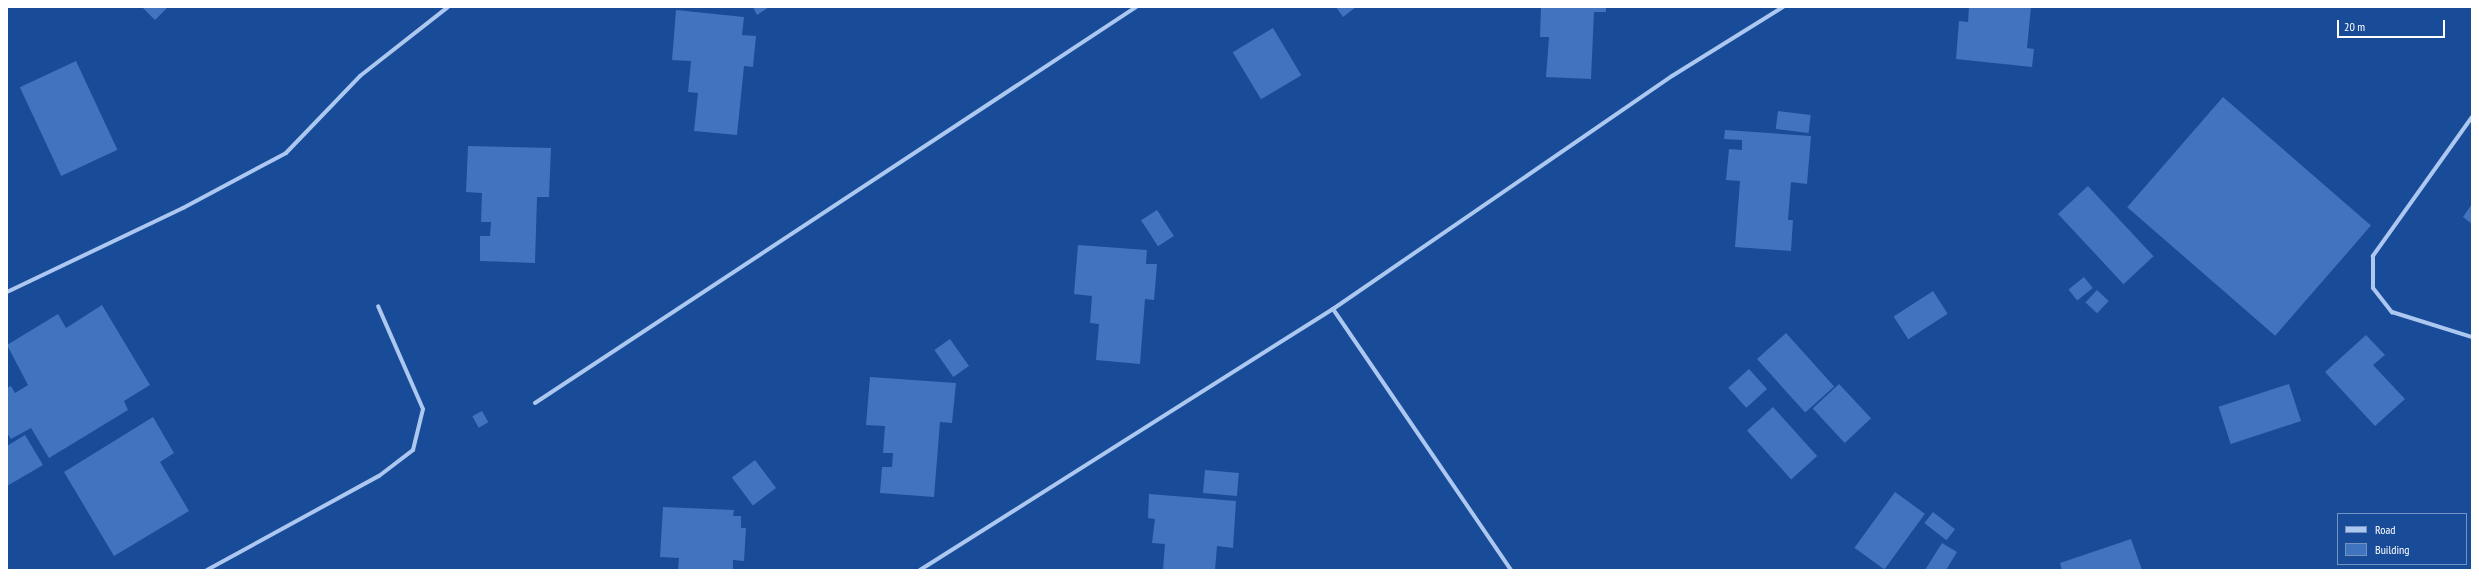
<!DOCTYPE html>
<style>
body{margin:0}
#map{position:relative;width:2479px;height:577px;overflow:hidden;background:#184b98;font-family:"PT Sans Narrow",sans-serif}
div>[style]{position:absolute}
.building>*{inset:0;background:#4174bf;transform-origin:0 0}
.street>*{height:4px;margin:-2px;padding:0 2px;transform-origin:2px;border-radius:2px;background:#acc8f1}
span{translate:-50% -50%;white-space:nowrap;text-align:center;line-height:1.15;-webkit-text-stroke:4px #184b98;paint-order:stroke}
.frame{position:absolute;inset:0;border:8px solid #fff;pointer-events:none}
.legend{position:absolute;left:2337px;top:513px;width:130px;height:52px;box-sizing:border-box;background:#184b98;border:1px solid #7493c1;margin:0;padding:5px 7px;list-style:none;font-size:12px;color:#fff}
.legend li{display:flex;align-items:center;gap:8px;height:20px}
.legend b{width:20px;border:1px solid #7493c1}
.scale{position:absolute;left:2337px;top:20px;width:108px;height:18px;box-sizing:border-box;border:2px solid #fff;border-top:0;padding-left:5px;font-size:12px;line-height:14px;white-space:nowrap;color:#fff;-webkit-text-stroke:3px #184b98;paint-order:stroke}
</style>
<div id="map">
<div class="building">
<i style="clip-path:polygon(142px 7px,168px 7px,155px 20px)"></i>
<i style="clip-path:polygon(753px 7px,769px 7px,757px 15px)"></i>
<i style="clip-path:polygon(1336px 7px,1356px 7px,1343px 17px)"></i>
<i style="clip-path:polygon(1541px 7px,1606px 7px,1606px 12px,1594px 12px,1591px 79px,1546px 77px,1549px 37px,1540px 37px)"></i>
<i style="clip-path:polygon(1969px 7px,2031px 7px,2027px 48px,2034px 49px,2032px 67px,1956px 59px,1959px 21px,1968px 22px)"></i>
<i style="clip-path:polygon(676px 10px,744px 17px,742px 35px,756px 36px,753px 67px,744px 66px,737px 135px,694px 131px,698px 93px,688px 92px,691px 61px,672px 60px)"></i>
<i style="left:1273px;top:28px;width:55px;height:47px;rotate:59deg"></i>
<i style="left:76px;top:61px;width:98px;height:62px;rotate:65deg"></i>
<i style="left:2223px;top:97px;width:196px;height:146px;rotate:41deg"></i>
<i style="left:1778px;top:111px;width:33px;height:18px;rotate:7deg"></i>
<i style="clip-path:polygon(1725px 130px,1811px 136px,1807px 184px,1791px 182px,1788px 220px,1793px 220px,1791px 251px,1735px 247px,1740px 181px,1726px 180px,1729px 149px,1742px 150px,1742px 140px,1724px 139px)"></i>
<i style="clip-path:polygon(468px 146px,551px 148px,549px 197px,537px 197px,535px 263px,480px 261px,480px 236px,490px 236px,491px 222px,481px 222px,482px 193px,466px 192px)"></i>
<i style="left:2088px;top:186px;width:96px;height:41px;rotate:47deg"></i>
<i style="clip-path:polygon(2472px 204px,2472px 224px,2463px 217px)"></i>
<i style="left:1157px;top:210px;width:31px;height:19px;rotate:57deg"></i>
<i style="clip-path:polygon(1078px 245px,1147px 250px,1146px 264px,1157px 264px,1154px 300px,1145px 299px,1140px 364px,1096px 360px,1099px 324px,1090px 323px,1092px 296px,1074px 294px)"></i>
<i style="left:2084px;top:277px;width:14px;height:20px;rotate:51deg"></i>
<i style="left:2097px;top:290px;width:16px;height:17px;rotate:43deg"></i>
<i style="left:1933px;top:291px;width:27px;height:47px;rotate:57deg"></i>
<i style="clip-path:polygon(102px 305px,150px 385px,124px 401px,128px 410px,49px 458px,31px 428px,11px 439px,7px 433px,7px 388px,11px 386px,15px 393px,28px 385px,7px 345px,58px 314px,66px 328px)"></i>
<i style="left:1786px;top:333px;width:72px;height:39px;rotate:48deg"></i>
<i style="clip-path:polygon(2366px 335px,2385px 355px,2373px 365px,2405px 399px,2375px 426px,2325px 372px)"></i>
<i style="left:950px;top:339px;width:33px;height:19px;rotate:55deg"></i>
<i style="left:1749px;top:369px;width:27px;height:28px;rotate:48deg"></i>
<i style="clip-path:polygon(870px 377px,956px 383px,952px 423px,940px 422px,934px 497px,880px 493px,882px 467px,892px 467px,893px 453px,883px 453px,885px 426px,866px 425px)"></i>
<i style="left:1839px;top:384px;width:47px;height:36px;rotate:47deg"></i>
<i style="left:2289px;top:384px;width:39px;height:74px;rotate:72deg"></i>
<i style="left:1773px;top:407px;width:66px;height:35px;rotate:48deg"></i>
<i style="left:482px;top:411px;width:13px;height:11px;rotate:61deg"></i>
<i style="clip-path:polygon(153px 417px,174px 453px,160px 462px,189px 511px,114px 556px,64px 472px)"></i>
<i style="clip-path:polygon(25px 435px,43px 465px,7px 486px,7px 446px)"></i>
<i style="left:755px;top:460px;width:35px;height:29px;rotate:53deg"></i>
<i style="left:1205px;top:470px;width:34px;height:23px;rotate:5deg"></i>
<i style="left:1895px;top:492px;width:37px;height:69px;rotate:36deg"></i>
<i style="clip-path:polygon(1149px 494px,1236px 501px,1233px 548px,1217px 546px,1215px 570px,1163px 570px,1165px 544px,1152px 543px,1155px 519px,1148px 518px)"></i>
<i style="clip-path:polygon(663px 507px,734px 510px,733px 516px,741px 516px,741px 528px,746px 528px,744px 561px,733px 560px,733px 570px,678px 570px,679px 558px,660px 557px)"></i>
<i style="left:1933px;top:512px;width:28px;height:14px;rotate:38deg"></i>
<i style="clip-path:polygon(2131px 539px,2142px 570px,2062px 570px,2060px 563px)"></i>
<i style="clip-path:polygon(1942px 543px,1957px 552px,1946px 570px,1925px 570px)"></i>
</div>
<div class="street">
<i style="left:2472px;top:117px;width:171px;rotate:125.5deg"></i>
<i style="left:2373px;top:256px;width:32px;rotate:90deg"></i>
<i style="left:2373px;top:288px;width:31px;rotate:52deg"></i>
<i style="left:2392px;top:312px;width:84px;rotate:17.4deg"></i>
<i style="left:7px;top:292px;width:195px;rotate:-25.5deg"></i>
<i style="left:183px;top:208px;width:117px;rotate:-28.1deg"></i>
<i style="left:286px;top:153px;width:107px;rotate:-46.1deg"></i>
<i style="left:360px;top:76px;width:112px;rotate:-38.1deg"></i>
<i style="left:1333px;top:309px;width:316px;rotate:55.7deg"></i>
<i style="left:535px;top:403px;width:720px;rotate:-33.38deg"></i>
<i style="left:207px;top:570px;width:196px;rotate:-28.7deg"></i>
<i style="left:379px;top:476px;width:43px;rotate:-37.4deg"></i>
<i style="left:413px;top:450px;width:42px;rotate:-76.3deg"></i>
<i style="left:423px;top:409px;width:112px;rotate:-113.6deg"></i>
<i style="left:920px;top:570px;width:489px;rotate:-32.3deg"></i>
<i style="left:1333px;top:309px;width:411px;rotate:-34.5deg"></i>
<i style="left:1672px;top:76px;width:131px;rotate:-31.9deg"></i>
</div>
<div class="frame"></div>
<ul class="legend">
<li><b style="height:5px;background:#acc8f1"></b>Road</li>
<li><b style="height:11px;background:#4174bf"></b>Building</li>
</ul>
<div class="scale">20 m</div>
</div>
